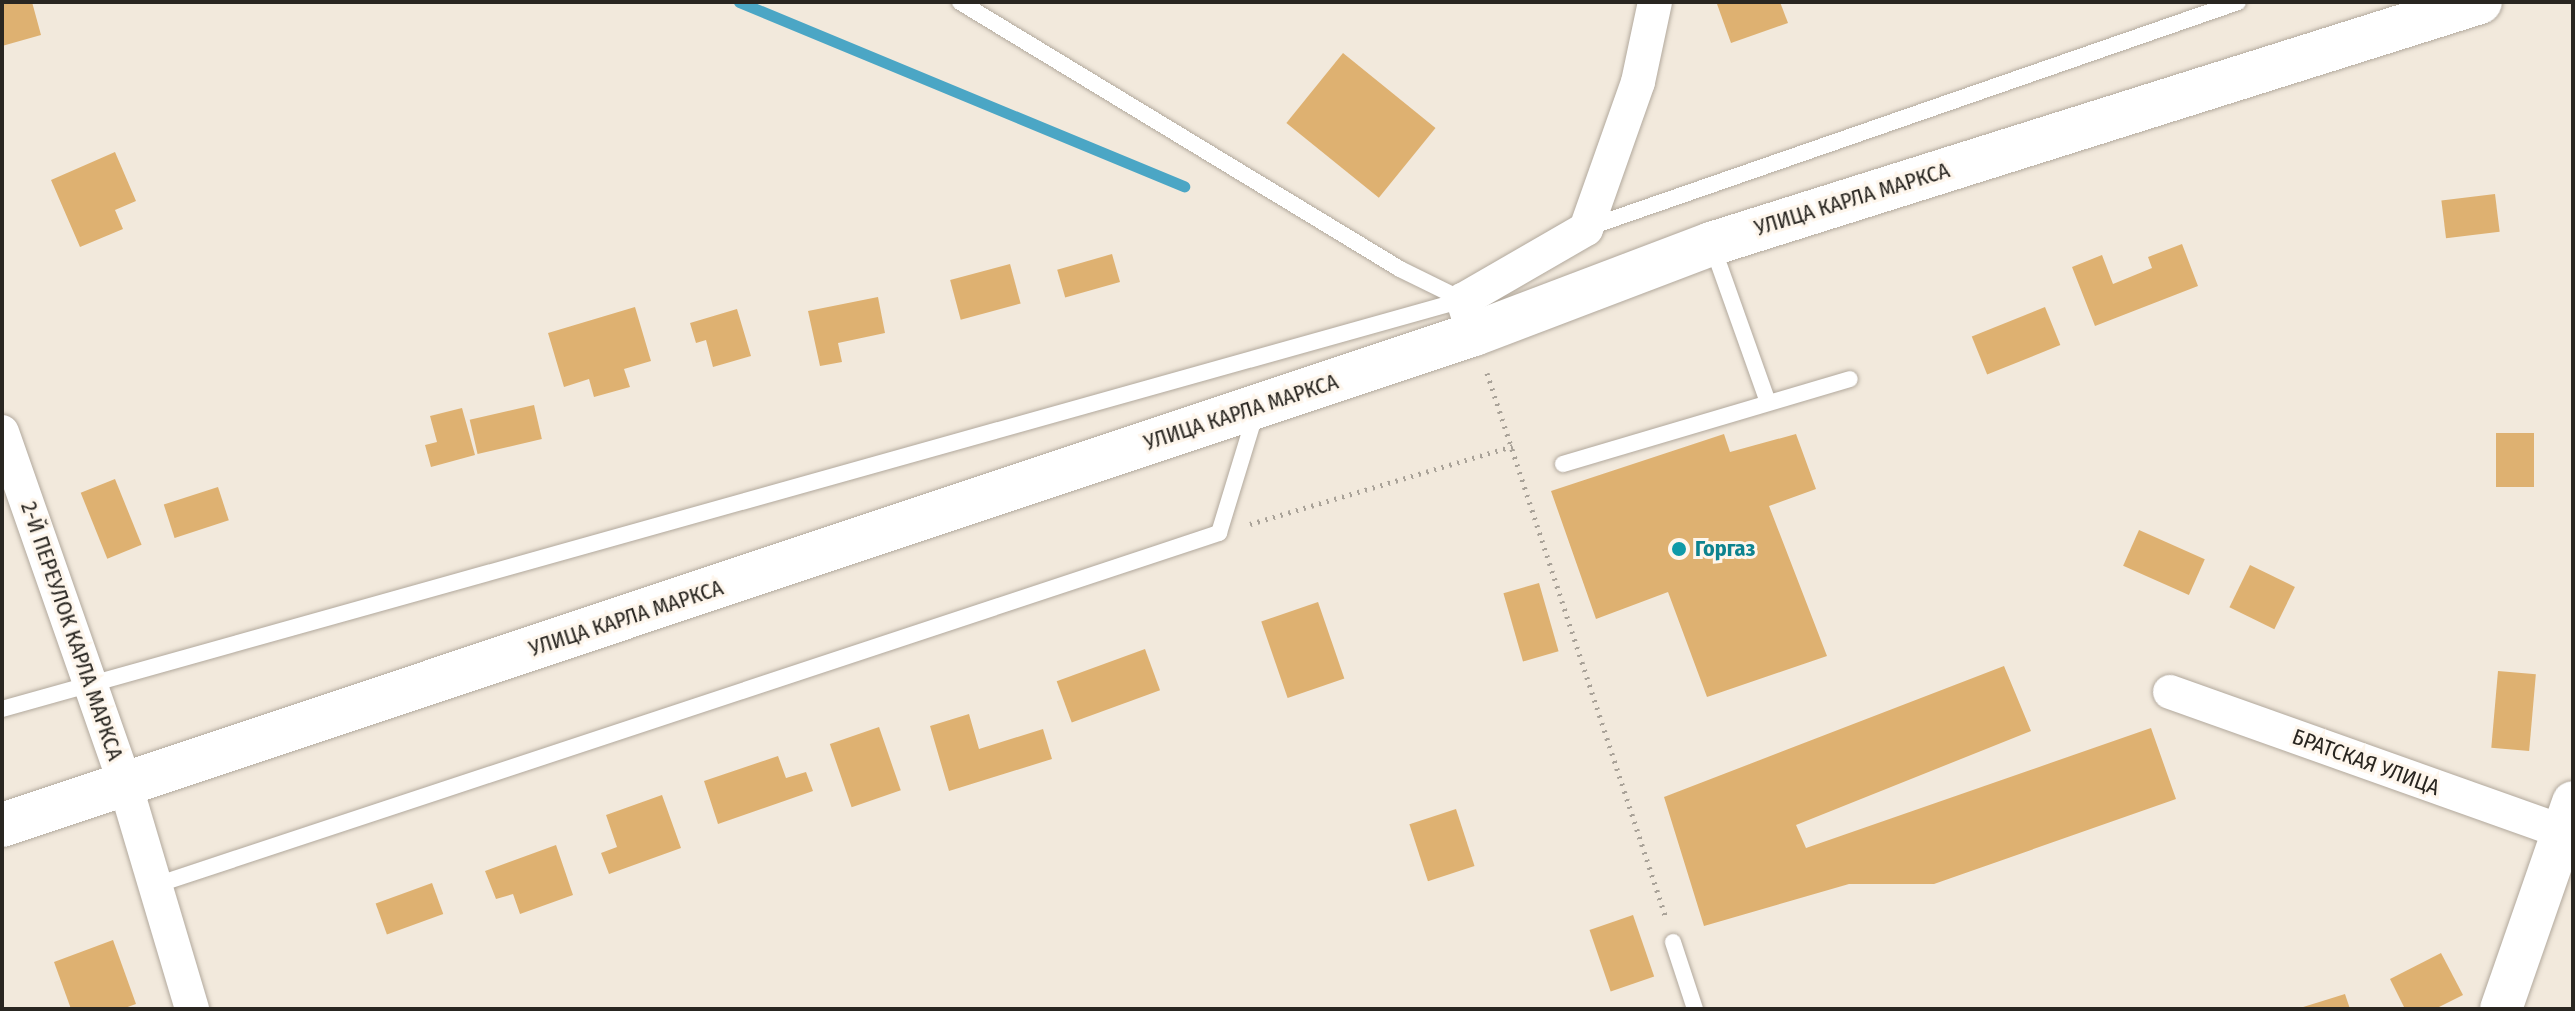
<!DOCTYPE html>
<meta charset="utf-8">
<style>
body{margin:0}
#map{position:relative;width:2575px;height:1011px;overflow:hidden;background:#f2e9dc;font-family:"Fira Sans Condensed",sans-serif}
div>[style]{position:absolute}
.stream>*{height:11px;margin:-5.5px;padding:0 5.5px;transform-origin:5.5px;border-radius:5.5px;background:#4ba6c5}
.building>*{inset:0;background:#deb171;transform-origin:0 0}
.path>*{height:5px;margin-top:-2.5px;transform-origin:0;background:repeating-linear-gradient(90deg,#a9a298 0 2px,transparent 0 8px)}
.roads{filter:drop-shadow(0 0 2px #b2a99d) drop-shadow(0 0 2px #b2a99d)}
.service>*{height:16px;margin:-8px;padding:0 8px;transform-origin:8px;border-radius:8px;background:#fff}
.minor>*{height:34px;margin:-17px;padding:0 17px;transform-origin:17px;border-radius:17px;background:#fff}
.tertiary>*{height:42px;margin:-21px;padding:0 21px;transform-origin:21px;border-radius:21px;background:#fff}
.secondary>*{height:44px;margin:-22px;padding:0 22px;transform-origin:22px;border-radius:22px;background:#fff}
.dots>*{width:22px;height:22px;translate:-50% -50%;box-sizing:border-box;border:4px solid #fef6ec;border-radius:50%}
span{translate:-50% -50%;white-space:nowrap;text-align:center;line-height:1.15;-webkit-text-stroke:6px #fef6ec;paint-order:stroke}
.street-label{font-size:22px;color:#292621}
.culture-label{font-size:22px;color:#0d838f;font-weight:700}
.left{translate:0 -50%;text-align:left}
.frame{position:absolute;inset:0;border:4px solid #292621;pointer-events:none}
</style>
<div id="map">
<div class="stream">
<i style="left:739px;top:2px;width:482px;rotate:22.5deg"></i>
</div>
<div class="building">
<i style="clip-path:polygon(2px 2px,32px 2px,41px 35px,2px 46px)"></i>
<i style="clip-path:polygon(1780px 2px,1788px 23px,1731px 43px,1717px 4px)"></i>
<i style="left:1343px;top:53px;width:119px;height:90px;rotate:39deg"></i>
<i style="clip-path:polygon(115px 152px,136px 201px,115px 210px,123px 229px,80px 247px,51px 180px)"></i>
<i style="left:2495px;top:194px;width:38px;height:54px;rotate:83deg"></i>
<i style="clip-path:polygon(2182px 244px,2198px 286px,2095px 326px,2072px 267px,2102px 255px,2113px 284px,2152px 268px,2148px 257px)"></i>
<i style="left:1112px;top:254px;width:29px;height:57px;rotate:74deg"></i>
<i style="left:1010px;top:264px;width:41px;height:62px;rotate:75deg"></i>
<i style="clip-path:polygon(878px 297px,885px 333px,838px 343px,842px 362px,820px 366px,808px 311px)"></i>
<i style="clip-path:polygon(635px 307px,651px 361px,624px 369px,630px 387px,594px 397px,589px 379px,564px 387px,548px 333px)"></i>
<i style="left:2045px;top:307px;width:41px;height:79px;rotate:68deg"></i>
<i style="clip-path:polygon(737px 309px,751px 356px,713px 367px,706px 340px,696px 343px,690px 323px)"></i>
<i style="left:534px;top:405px;width:35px;height:66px;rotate:77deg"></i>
<i style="clip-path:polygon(462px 408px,475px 455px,431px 467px,425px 445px,437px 442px,430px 416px)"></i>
<i style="left:2496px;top:433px;width:38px;height:54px"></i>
<i style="clip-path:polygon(1724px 434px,1730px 452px,1796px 434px,1816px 489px,1769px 506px,1827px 656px,1707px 697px,1668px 592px,1596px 619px,1551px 491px)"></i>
<i style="left:115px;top:479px;width:71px;height:37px;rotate:68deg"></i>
<i style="left:218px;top:487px;width:35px;height:57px;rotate:72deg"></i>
<i style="left:2139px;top:530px;width:72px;height:39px;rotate:24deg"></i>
<i style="left:2250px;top:565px;width:50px;height:47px;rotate:26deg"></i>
<i style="left:1539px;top:583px;width:71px;height:37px;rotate:74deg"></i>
<i style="left:1318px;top:602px;width:81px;height:60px;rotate:71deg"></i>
<i style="left:1145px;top:649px;width:44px;height:94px;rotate:70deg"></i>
<i style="clip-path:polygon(2004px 666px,2031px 731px,1796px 825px,1806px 848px,2151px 728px,2176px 799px,1934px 884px,1849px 884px,1704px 926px,1664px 797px)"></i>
<i style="left:2498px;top:671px;width:38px;height:77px;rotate:5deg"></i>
<i style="clip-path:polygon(969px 714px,979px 749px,1043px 729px,1052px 759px,949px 791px,930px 726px)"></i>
<i style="left:879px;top:727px;width:67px;height:52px;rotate:71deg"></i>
<i style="clip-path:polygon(778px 756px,786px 778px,806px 772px,813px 791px,718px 824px,704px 781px)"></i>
<i style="clip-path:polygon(662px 795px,681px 848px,609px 874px,601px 853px,617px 847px,606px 815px)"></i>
<i style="left:1456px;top:809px;width:60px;height:49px;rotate:72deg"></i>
<i style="clip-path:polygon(556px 845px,573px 895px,520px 914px,513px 894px,496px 899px,485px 871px)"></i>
<i style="left:432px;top:883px;width:33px;height:60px;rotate:70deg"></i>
<i style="left:1633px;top:915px;width:65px;height:46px;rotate:71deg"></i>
<i style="clip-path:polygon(113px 940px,136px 1004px,122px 1009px,71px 1009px,54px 962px)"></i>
<i style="clip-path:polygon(2441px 953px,2463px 995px,2435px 1009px,2405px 1009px,2390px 979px)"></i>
<i style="clip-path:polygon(2345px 994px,2350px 1009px,2300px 1009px,2300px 1008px)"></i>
</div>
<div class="path">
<i style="left:1487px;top:373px;width:574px;rotate:71.82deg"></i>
<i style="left:1250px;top:524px;width:274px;rotate:-16.5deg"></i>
</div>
<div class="roads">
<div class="service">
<i style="left:960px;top:2px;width:515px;rotate:31.25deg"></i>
<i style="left:1400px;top:269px;width:70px;rotate:26.2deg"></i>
<i style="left:1587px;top:228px;width:689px;rotate:-19.14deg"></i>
<i style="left:1712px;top:245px;width:167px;rotate:70.4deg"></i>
<i style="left:1563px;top:464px;width:299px;rotate:-16.5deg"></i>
<i style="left:2px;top:709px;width:1517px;rotate:-15.64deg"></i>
<i style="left:156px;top:885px;width:1120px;rotate:-18.32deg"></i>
<i style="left:1219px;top:533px;width:127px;rotate:-73deg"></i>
<i style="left:1673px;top:942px;width:71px;rotate:71.8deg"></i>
</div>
<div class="minor">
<i style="left:1474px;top:334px;width:36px;rotate:-108deg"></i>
<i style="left:1463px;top:300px;width:142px;rotate:-30deg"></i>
<i style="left:1586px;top:229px;width:156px;rotate:-70.5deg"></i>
<i style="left:1638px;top:82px;width:82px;rotate:-78deg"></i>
<i style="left:2px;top:432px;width:373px;rotate:70.7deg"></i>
<i style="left:125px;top:784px;width:235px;rotate:73.4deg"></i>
<i style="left:2170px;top:692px;width:417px;rotate:19.6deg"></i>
</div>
<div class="tertiary">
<i style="left:2501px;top:1009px;width:219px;rotate:-70.8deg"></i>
</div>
<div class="secondary">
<i style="left:2px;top:825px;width:1552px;rotate:-18.45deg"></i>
<i style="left:1474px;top:334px;width:254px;rotate:-20.8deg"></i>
<i style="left:1711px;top:244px;width:806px;rotate:-17.47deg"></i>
</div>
</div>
<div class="dots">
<i style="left:1679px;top:549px;background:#0f9aa8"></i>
</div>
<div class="street-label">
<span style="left:1852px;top:199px;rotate:-17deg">УЛИЦА КАРЛА МАРКСА</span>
<span style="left:1241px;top:412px;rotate:-18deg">УЛИЦА КАРЛА МАРКСА</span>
<span style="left:626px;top:618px;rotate:-18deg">УЛИЦА КАРЛА МАРКСА</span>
<span style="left:72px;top:631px;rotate:71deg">2-Й ПЕРЕУЛОК КАРЛА МАРКСА</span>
<span style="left:2366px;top:762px;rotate:20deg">БРАТСКАЯ УЛИЦА</span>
</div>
<div class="culture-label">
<span class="left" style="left:1695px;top:549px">Горгаз</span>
</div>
<div class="frame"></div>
</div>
